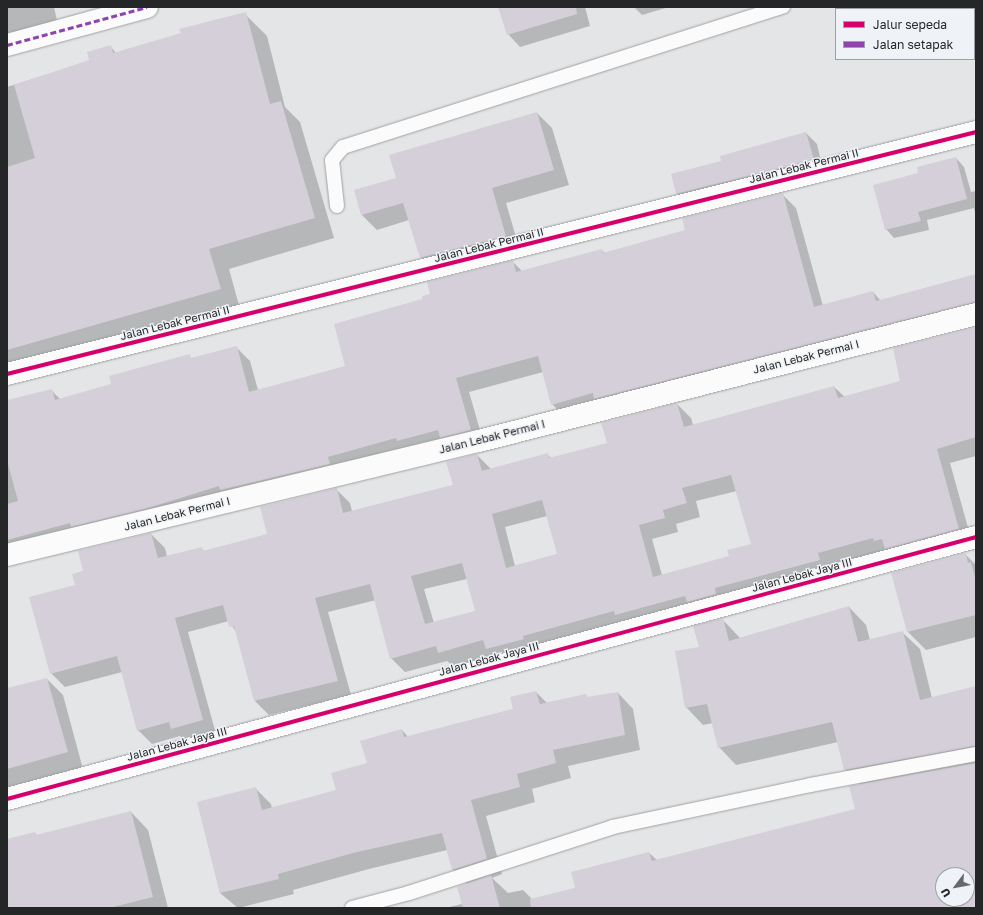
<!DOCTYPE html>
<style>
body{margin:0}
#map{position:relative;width:983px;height:915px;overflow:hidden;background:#e3e5e7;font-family:"Golos Text",sans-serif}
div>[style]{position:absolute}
.shadow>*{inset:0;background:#0003}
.building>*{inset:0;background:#d5cfda}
.roads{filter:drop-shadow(0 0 1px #a0a1a2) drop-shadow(0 0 1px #a0a1a2)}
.service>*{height:14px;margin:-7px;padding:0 7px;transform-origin:7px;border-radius:7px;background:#fbfbfb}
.minor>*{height:22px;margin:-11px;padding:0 11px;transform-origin:11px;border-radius:11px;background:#fbfbfb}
.quiet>*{height:3px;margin-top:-1.5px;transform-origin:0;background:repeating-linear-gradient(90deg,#8e44ad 0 6px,transparent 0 9px)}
.cycleway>*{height:4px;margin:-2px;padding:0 2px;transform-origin:2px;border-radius:2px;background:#d6006c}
span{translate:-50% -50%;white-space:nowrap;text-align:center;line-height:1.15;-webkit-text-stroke:3px #eff2f6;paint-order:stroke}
.street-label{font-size:11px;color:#252627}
.frame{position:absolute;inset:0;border:8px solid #252627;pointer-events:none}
.legend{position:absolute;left:835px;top:8px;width:140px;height:52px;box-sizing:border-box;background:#eff2f6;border:1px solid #9ea0a3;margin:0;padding:5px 7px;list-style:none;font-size:12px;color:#252627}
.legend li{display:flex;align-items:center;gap:8px;height:20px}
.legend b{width:20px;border:1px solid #9ea0a3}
.north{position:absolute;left:935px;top:867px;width:40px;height:40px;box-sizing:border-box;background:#eff2f6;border:1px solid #9ea0a3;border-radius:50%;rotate:238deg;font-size:11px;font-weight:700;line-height:16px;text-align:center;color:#252627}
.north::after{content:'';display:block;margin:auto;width:14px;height:18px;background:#68696a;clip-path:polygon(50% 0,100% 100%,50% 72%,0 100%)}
</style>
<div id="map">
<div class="shadow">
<i style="clip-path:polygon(7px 7px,54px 7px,58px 25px,7px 45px)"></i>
<i style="clip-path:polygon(500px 7px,585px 7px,590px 26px,520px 47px,508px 34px)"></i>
<i style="clip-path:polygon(634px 7px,669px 7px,642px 15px)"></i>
<i style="clip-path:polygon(247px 16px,267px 36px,285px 107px,300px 122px,334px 238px,229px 269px,240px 309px,7px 376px,7px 87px,90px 61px,111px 47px,116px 53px)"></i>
<i style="clip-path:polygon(537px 113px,552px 128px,569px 185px,506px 203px,520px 251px,436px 272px,421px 257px,409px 220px,377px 230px,362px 215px,397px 179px)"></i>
<i style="clip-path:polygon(806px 133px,817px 144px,823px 170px,687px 204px,677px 194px,722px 161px)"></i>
<i style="clip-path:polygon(956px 158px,964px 167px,971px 192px,976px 191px,976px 215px,974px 208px,927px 220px,929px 230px,894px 238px,886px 229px,920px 174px)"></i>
<i style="clip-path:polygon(782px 194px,796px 208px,823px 306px,873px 292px,881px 301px,976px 275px,976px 318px,566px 418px,552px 404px,543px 372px,469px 392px,484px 444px,7px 557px,7px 403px,52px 391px,60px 399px,113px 385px,189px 356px,192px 359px,236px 347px,250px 361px,258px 390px,346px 367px,424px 300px,513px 262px,523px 272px,601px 250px,605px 253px,686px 231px)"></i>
<i style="clip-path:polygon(evenodd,976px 328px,976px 456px,950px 463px,972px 542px,501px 663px,493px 655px,453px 666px,447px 661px,405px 672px,391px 658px,376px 600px,328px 612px,351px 695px,269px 715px,255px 701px,237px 633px,229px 621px,188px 632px,216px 734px,186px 742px,180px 736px,152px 744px,138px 730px,122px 672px,65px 687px,51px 673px,76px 586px,85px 572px,151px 534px,165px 548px,167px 557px,201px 548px,205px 552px,268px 535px,336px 489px,350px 503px,352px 511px,454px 485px,477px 455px,491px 469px,547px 454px,552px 459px,608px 444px,677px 404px,691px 418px,693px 425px,834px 387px,845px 397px,901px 382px,976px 328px,737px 491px,752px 545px,730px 557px,662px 575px,652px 539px,678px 532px,676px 524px,700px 517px,696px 501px,737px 491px,976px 328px,547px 516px,558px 554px,515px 566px,505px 527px,547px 516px,976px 328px,467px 579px,476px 611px,434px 623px,424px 589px,467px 579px)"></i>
<i style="clip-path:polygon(965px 554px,976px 565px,976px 637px,926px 650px,908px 632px,892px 574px)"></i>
<i style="clip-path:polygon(evenodd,849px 607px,866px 625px,870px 640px,902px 632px,920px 649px,932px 698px,976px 687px,976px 908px,445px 908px,462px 904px,467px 884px,453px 870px,447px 850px,369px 869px,293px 890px,294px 894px,238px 908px,220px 893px,198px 803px,255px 788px,271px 804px,272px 808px,337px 791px,402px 730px,408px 737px,514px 709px,536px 692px,548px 704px,586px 695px,588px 698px,618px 693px,633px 709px,640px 750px,568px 766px,571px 778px,532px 789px,535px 802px,486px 816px,502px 874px,492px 878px,508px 893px,523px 890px,533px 900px,576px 888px,649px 853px,657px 860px,856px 810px,861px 785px,845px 769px,838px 742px,736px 765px,719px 747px,713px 723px,703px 725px,686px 707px,700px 648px,723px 620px,740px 638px,849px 607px,943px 875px,967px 875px,967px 899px,943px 899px,943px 875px)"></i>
<i style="clip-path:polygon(47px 679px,63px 695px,83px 769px,7px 790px,7px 689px)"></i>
<i style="clip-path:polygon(131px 812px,148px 830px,168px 908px,7px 908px,7px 840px,35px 833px,38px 836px)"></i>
</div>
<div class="building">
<i style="clip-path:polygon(498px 7px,576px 7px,577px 14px,507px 35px)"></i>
<i style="clip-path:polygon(246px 12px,270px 104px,281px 101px,315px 218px,209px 249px,221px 289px,7px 350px,7px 167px,35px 158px,14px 85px,89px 60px,87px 52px,111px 45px,113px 53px,181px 33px,179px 29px)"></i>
<i style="clip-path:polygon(537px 112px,554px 170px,492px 188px,506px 236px,420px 258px,403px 203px,361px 215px,354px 190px,396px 178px,389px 155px)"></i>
<i style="clip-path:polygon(806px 132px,814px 160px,676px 194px,671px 174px,721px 161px,720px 156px)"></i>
<i style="clip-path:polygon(956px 157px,967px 199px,918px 212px,921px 221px,885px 230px,873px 185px,918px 173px,917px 167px)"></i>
<i style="clip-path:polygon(783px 193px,814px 307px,873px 291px,876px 301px,976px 274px,976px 302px,594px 399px,593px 393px,551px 405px,538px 356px,456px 378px,471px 430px,440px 438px,438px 430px,397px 441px,396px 438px,328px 457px,330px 464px,220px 490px,219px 486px,145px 509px,71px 527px,70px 523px,7px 540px,7px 504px,18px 501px,7px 460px,7px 400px,52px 389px,55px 400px,111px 384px,109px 376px,190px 354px,191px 358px,237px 346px,249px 392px,345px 366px,334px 324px,422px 299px,422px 296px,430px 294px,427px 282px,513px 260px,516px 272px,602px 249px,603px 253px,685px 230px,682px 218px)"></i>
<i style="clip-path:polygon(evenodd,976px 327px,976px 437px,937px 449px,959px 529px,885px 549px,882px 539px,874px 541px,873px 538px,818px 553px,820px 560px,715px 588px,716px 594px,687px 602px,685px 596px,615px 615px,614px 611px,523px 636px,524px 639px,486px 649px,483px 640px,438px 653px,436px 646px,390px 659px,370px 584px,315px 598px,338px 681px,254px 701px,234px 626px,229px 627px,223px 605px,175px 618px,203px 720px,171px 729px,169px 722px,137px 731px,117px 656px,50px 674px,29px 597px,75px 585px,72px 574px,83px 571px,78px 551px,151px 533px,158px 558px,202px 547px,203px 551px,267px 534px,260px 507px,337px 488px,343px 513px,453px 485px,446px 462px,477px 454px,482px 471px,548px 453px,549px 458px,607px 443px,601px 423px,677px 403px,684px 427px,834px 386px,838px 398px,900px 381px,893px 348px,976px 327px,731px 475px,751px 544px,727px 550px,729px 556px,653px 577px,639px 525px,665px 518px,663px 510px,687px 503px,682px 488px,731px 475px,976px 327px,542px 500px,557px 554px,506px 568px,492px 514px,542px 500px,976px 327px,462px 563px,475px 611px,425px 624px,411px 576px,462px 563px)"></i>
<i style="clip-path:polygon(966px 553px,968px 563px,971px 562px,976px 581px,976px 615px,907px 632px,891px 573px)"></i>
<i style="clip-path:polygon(849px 606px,858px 642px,903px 631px,920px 700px,976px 686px,976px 746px,844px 770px,832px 722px,718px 748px,707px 704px,685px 708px,675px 651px,699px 647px,693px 626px,723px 618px,729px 641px)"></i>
<i style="clip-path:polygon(47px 678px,68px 752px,7px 769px,7px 688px)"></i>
<i style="clip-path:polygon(536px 691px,540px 704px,586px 694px,587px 697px,618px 692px,625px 735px,553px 750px,556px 763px,517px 774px,520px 787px,471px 800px,487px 859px,452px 870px,442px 833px,353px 853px,278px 874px,279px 879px,220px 893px,197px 802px,256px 787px,262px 810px,336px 790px,331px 773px,367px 763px,360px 741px,402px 729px,404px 737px,513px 709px,510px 697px)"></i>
<i style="clip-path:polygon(evenodd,976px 763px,976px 908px,531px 908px,530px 899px,575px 888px,571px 872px,649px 852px,652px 861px,855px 809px,849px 786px,976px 763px,943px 875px,967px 875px,967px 899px,943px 899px,943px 875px)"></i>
<i style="clip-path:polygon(131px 811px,153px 897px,109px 908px,7px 908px,7px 839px,35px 832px,36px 835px)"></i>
<i style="clip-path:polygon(491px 875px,500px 908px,463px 908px,457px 887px)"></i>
</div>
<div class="roads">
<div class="service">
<i style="left:337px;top:206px;width:46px;rotate:-96.2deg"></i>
<i style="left:332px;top:160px;width:17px;rotate:-50deg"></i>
<i style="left:343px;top:147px;width:462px;rotate:-17.7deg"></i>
<i style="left:352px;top:908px;width:59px;rotate:-14.7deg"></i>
<i style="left:409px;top:893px;width:214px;rotate:-17.9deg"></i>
<i style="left:613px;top:827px;width:201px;rotate:-12deg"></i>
<i style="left:810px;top:785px;width:169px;rotate:-10.6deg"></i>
</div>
<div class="minor">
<i style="left:7px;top:45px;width:145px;rotate:-15.2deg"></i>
<i style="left:7px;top:374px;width:999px;rotate:-14.02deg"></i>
<i style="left:7px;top:555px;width:486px;rotate:-13.6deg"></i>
<i style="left:479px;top:441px;width:513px;rotate:-14.33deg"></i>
<i style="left:7px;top:799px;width:1004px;rotate:-15.13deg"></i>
</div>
</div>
<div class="quiet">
<i style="left:7px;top:45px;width:145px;rotate:-15.2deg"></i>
</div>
<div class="cycleway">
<i style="left:7px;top:374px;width:999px;rotate:-14.02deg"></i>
<i style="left:7px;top:799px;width:1004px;rotate:-15.13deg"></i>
</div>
<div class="street-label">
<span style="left:804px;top:166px;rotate:-14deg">Jalan Lebak Permai II</span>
<span style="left:489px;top:245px;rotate:-14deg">Jalan Lebak Permai II</span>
<span style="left:175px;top:323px;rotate:-14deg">Jalan Lebak Permai II</span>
<span style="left:806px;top:357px;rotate:-14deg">Jalan Lebak Permai I</span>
<span style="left:492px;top:437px;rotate:-14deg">Jalan Lebak Permai I</span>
<span style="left:177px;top:514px;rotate:-14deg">Jalan Lebak Permai I</span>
<span style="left:802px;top:575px;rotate:-15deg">Jalan Lebak Jaya III</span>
<span style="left:489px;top:659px;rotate:-15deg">Jalan Lebak Jaya III</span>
<span style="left:177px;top:744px;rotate:-15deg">Jalan Lebak Jaya III</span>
</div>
<div class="frame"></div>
<ul class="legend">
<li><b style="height:5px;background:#d6006c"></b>Jalur sepeda</li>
<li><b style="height:5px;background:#8e44ad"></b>Jalan setapak</li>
</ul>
<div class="north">U</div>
</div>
